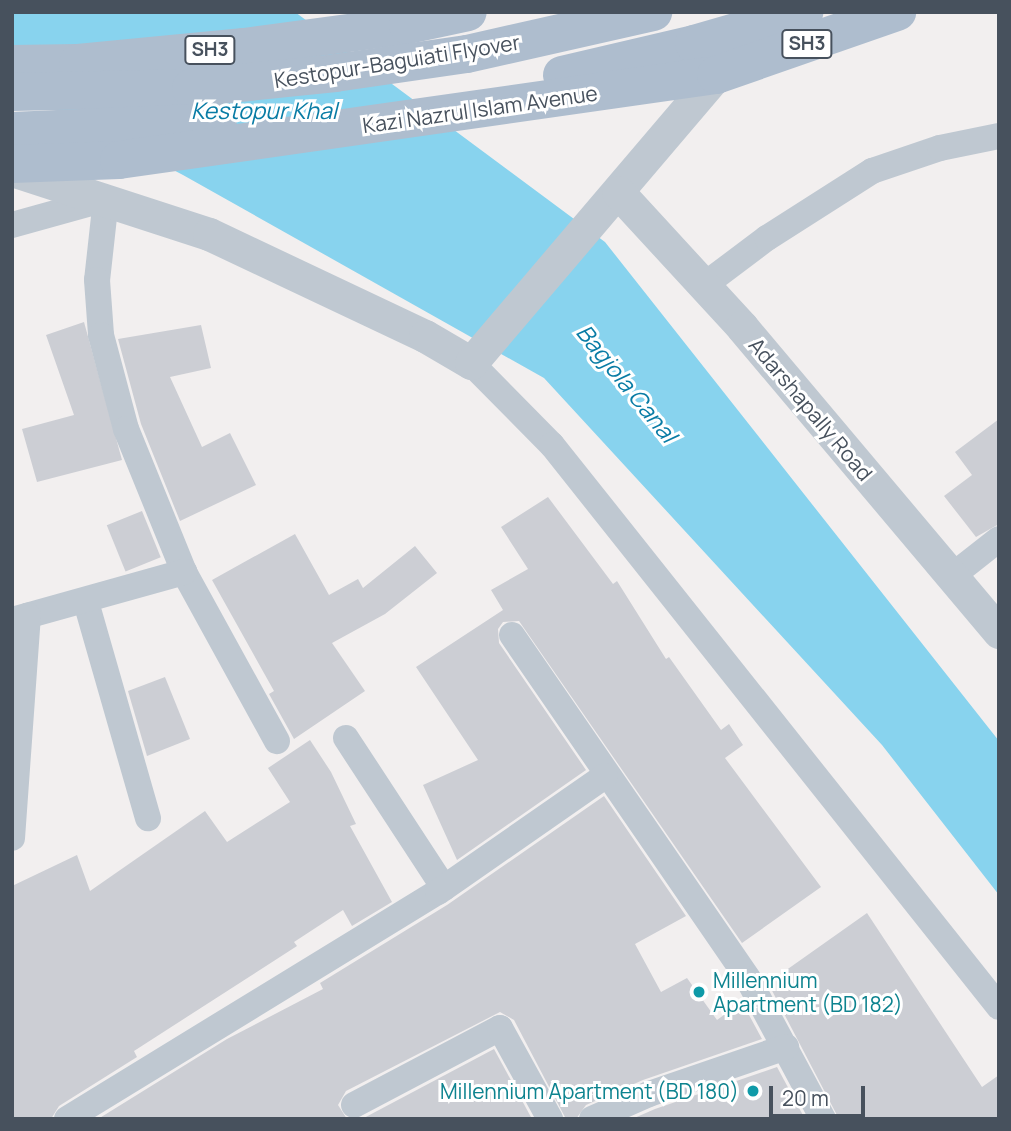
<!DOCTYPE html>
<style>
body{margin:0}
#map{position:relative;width:1011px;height:1131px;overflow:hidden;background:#f2efef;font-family:Manrope,sans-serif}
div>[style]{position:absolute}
.water>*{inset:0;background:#88d3ee}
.building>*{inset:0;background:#ccced4;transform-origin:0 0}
.minor>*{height:26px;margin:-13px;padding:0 13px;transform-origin:13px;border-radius:13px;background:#bfc8d1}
.tertiary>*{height:33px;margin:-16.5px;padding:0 16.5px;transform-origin:16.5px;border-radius:16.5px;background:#bfc8d1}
.primary>*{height:38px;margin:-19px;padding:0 19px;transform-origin:19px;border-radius:19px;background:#aebdce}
.dots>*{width:19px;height:19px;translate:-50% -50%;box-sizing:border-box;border:4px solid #fff;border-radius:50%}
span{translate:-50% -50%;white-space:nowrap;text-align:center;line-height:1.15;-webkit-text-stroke:6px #fff;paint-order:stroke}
.shield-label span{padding:2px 5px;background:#fff;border:2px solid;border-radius:5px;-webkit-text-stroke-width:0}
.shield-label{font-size:19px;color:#47515d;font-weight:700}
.street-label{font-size:21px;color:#47515d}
.culture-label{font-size:21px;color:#0d838f}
.left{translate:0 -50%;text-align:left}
.right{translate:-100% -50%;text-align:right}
.water-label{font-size:23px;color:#097ca5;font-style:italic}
.frame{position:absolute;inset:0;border:14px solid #47515d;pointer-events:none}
.scale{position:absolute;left:769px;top:1086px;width:96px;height:32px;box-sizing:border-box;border:4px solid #47515d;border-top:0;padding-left:9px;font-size:21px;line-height:24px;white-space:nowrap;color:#47515d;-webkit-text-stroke:5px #fff;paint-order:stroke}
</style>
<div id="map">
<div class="water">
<i style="clip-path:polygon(12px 12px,295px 12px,605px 242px,999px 741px,999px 895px,882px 745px,544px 378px,183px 175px,12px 86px)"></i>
</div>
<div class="building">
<i style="clip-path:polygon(84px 322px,122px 460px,37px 482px,22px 429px,74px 415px,46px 335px)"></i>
<i style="clip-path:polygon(201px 325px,211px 368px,170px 377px,202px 447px,230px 433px,256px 485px,180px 521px,141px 424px,118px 339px)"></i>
<i style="clip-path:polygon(999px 419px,999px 524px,976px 537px,944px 496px,972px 475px,955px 452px)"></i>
<i style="clip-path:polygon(548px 497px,613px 584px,617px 581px,666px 659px,669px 657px,721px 730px,729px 724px,743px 745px,725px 758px,821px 887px,742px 943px,519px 621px,503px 622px,498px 629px,499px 643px,586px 770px,457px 860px,423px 785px,478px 760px,416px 667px,503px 610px,491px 590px,528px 569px,501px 527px)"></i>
<i style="left:142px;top:511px;width:50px;height:38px;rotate:68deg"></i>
<i style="clip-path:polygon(295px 534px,329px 595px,358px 579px,363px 588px,415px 546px,437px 573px,385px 614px,332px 643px,365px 691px,294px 739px,269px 694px,274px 691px,212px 580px)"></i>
<i style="clip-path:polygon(165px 677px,190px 739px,147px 756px,128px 691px)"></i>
<i style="clip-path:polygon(310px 740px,331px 772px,356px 824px,350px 826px,392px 902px,352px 926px,343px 910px,294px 942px,297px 946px,134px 1051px,137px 1057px,59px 1106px,51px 1119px,12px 1119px,12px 886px,77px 855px,90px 891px,205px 811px,227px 842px,290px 802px,268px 768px)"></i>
<i style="clip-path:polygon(604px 796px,686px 916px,635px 944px,661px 992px,687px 978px,717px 1020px,742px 1002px,762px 1039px,643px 1080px,586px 1105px,576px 1119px,566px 1119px,514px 1020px,500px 1012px,346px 1091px,338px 1105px,347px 1119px,98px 1119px,227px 1039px,323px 989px,320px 983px,447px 905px)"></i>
<i style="clip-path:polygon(867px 913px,982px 1087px,999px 1075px,999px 1119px,839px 1119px,768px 983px)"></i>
<i style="clip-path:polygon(494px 1049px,532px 1119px,362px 1119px)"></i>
<i style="clip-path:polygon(777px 1067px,805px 1119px,632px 1119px,655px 1109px)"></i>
</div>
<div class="minor">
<i style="left:12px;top:225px;width:98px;rotate:-15.5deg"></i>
<i style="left:106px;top:199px;width:81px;rotate:96.3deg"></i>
<i style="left:97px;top:280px;width:55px;rotate:85.8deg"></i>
<i style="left:101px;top:335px;width:97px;rotate:75.1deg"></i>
<i style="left:126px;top:429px;width:154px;rotate:67.9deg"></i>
<i style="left:184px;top:572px;width:193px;rotate:61.2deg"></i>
<i style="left:703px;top:286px;width:80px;rotate:-36.9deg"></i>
<i style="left:767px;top:238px;width:125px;rotate:-32.5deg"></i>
<i style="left:872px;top:171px;width:72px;rotate:-18.7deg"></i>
<i style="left:940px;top:148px;width:60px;rotate:-11.5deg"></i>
<i style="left:471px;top:363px;width:115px;rotate:45.4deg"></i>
<i style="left:552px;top:445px;width:718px;rotate:51.5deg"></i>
<i style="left:952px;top:576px;width:60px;rotate:-38.2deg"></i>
<i style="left:86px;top:602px;width:225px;rotate:74deg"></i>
<i style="left:12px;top:620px;width:179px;rotate:-15.6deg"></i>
<i style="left:512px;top:635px;width:417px;rotate:55.5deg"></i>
<i style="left:748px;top:979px;width:159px;rotate:61.8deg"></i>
<i style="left:346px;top:738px;width:179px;rotate:56.8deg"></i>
<i style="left:12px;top:838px;width:223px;rotate:-85.9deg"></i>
<i style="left:354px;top:1105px;width:165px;rotate:-27.8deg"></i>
<i style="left:500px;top:1028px;width:104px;rotate:61.2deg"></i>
<i style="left:67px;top:1119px;width:435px;rotate:-31.5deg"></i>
<i style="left:438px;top:892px;width:203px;rotate:-34.8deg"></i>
<i style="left:592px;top:1119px;width:62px;rotate:-23.7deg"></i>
<i style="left:649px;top:1094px;width:145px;rotate:-18.9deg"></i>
</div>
<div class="tertiary">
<i style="left:12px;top:170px;width:207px;rotate:18deg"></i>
<i style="left:209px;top:234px;width:239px;rotate:25.3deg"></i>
<i style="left:425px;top:336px;width:53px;rotate:30.4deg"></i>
<i style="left:471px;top:363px;width:378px;rotate:-49.6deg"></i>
<i style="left:618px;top:192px;width:183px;rotate:47.4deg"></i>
<i style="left:742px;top:327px;width:399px;rotate:49.9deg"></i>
</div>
<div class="primary">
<i style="left:12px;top:64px;width:66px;rotate:-0.9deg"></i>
<i style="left:78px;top:63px;width:167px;rotate:-5.5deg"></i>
<i style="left:244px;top:47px;width:165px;rotate:-7.6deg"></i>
<i style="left:408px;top:25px;width:61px;rotate:-12.2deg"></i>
<i style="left:562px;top:75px;width:136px;rotate:-13.2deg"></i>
<i style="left:694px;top:44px;width:115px;rotate:-16.2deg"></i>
<i style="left:12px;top:92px;width:179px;rotate:-1.3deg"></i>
<i style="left:191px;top:88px;width:145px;rotate:-5.9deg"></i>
<i style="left:335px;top:73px;width:133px;rotate:-8.2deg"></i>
<i style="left:467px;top:54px;width:191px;rotate:-12.7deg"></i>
<i style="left:12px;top:131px;width:206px;rotate:-2.5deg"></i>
<i style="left:12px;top:164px;width:107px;rotate:-2.1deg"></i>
<i style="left:119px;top:160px;width:603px;rotate:-8.1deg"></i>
<i style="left:716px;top:75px;width:192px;rotate:-19.2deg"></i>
</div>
<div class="dots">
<i style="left:699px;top:992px;background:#0f9aa8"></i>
<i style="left:753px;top:1091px;background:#0f9aa8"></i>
</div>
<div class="shield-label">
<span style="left:807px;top:44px">SH3</span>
<span style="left:210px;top:50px">SH3</span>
</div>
<div class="street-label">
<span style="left:397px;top:61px;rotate:-9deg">Kestopur-Baguiati Flyover</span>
<span style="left:480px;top:109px;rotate:-8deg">Kazi Nazrul Islam Avenue</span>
<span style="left:811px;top:409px;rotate:50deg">Adarshapally Road</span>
</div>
<div class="culture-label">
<span class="left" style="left:713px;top:992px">Millennium<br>Apartment (BD 182)</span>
<span class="right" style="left:739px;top:1091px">Millennium Apartment (BD 180)</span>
</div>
<div class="water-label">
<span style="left:264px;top:110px">Kestopur Khal</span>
<span style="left:627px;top:383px;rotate:51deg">Bagjola Canal</span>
</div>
<div class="frame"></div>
<div class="scale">20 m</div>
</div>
